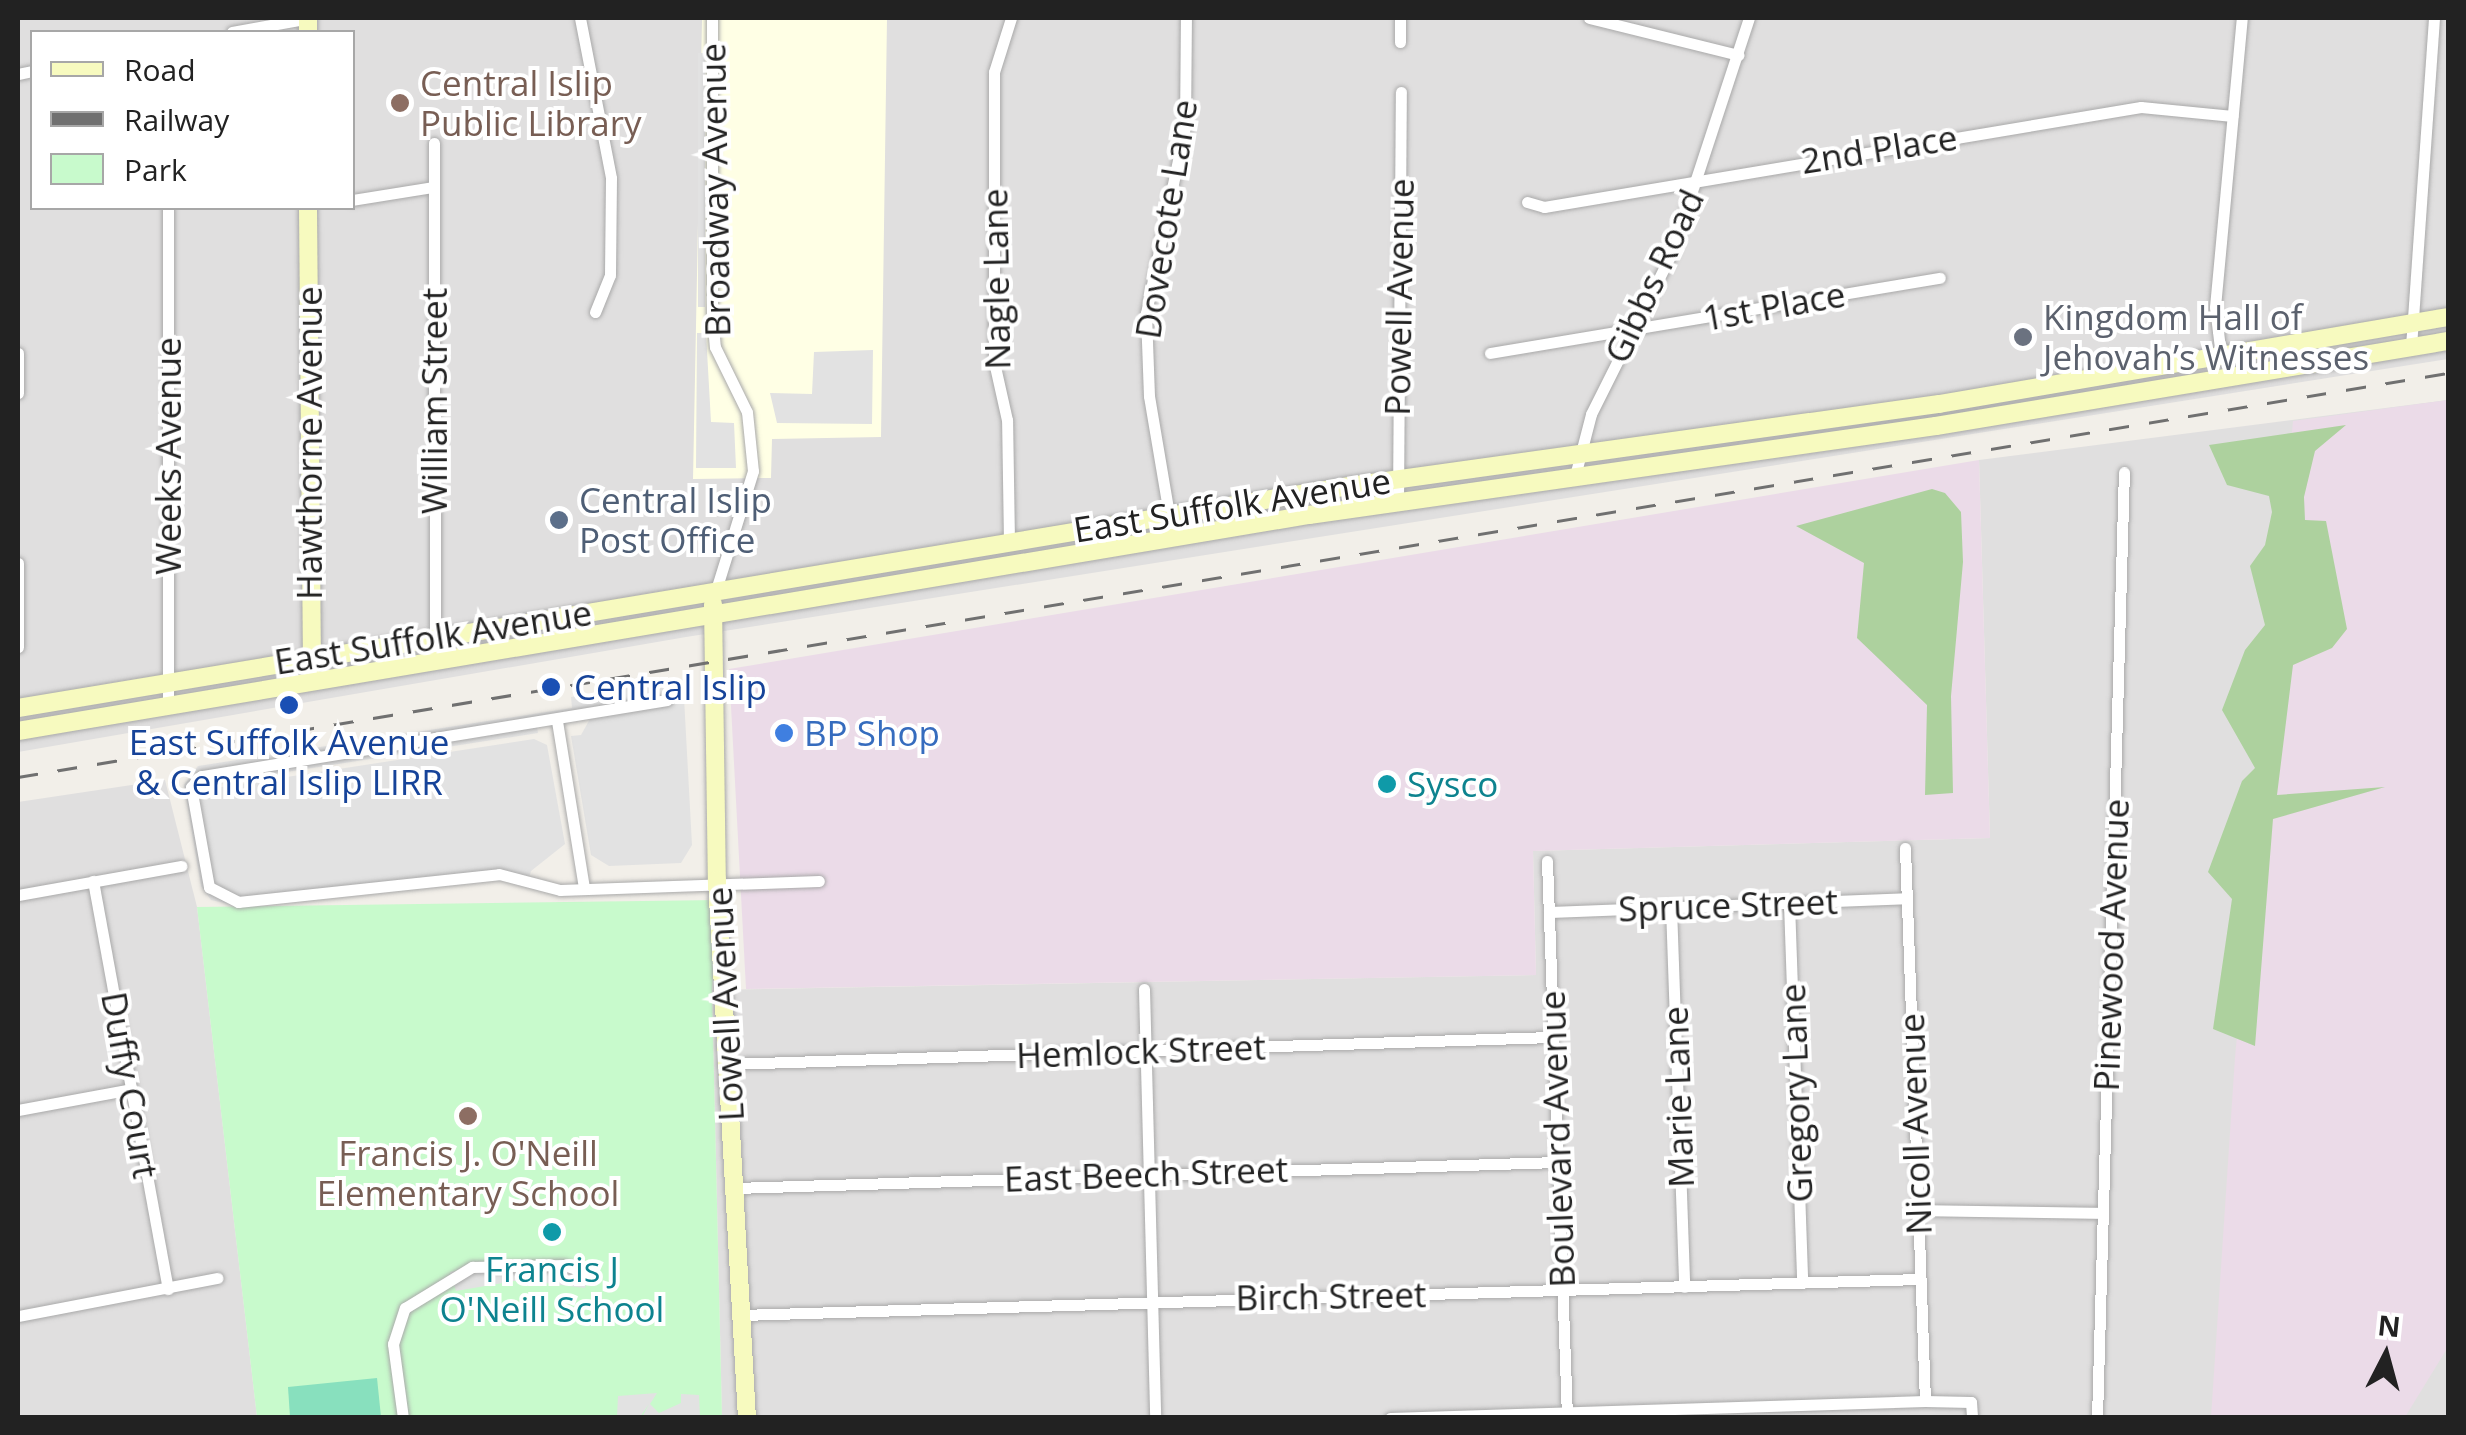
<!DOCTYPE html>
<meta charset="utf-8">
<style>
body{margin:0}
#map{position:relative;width:2466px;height:1435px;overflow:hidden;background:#f2efe9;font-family:"Open Sans",sans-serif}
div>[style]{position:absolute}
.residential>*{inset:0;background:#e0dfdf}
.industrial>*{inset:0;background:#ebdbe8}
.education>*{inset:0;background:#ffffe5}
.forest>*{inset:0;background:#add19e}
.park>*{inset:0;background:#c8facc}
.pitch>*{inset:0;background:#88e0be}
.parking>*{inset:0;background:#e2e2e2;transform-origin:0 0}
.roads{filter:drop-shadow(0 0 2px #a9a9a9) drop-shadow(0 0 2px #a9a9a9)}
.street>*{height:11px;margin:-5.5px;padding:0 5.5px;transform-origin:5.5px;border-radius:5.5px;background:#fff}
.secondary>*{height:18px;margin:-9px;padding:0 9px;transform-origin:9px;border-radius:9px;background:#f7fabf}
.rail>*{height:2.5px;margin-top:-1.25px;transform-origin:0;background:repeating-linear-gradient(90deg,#707070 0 20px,transparent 0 40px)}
.dots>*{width:28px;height:28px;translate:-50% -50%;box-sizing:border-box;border:5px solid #fff;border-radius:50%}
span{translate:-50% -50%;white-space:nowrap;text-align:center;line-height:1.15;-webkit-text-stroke:8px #fff;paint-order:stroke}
.education-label{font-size:35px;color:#785e54}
.left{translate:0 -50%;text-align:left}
.street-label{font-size:35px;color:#222}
.worship-label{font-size:35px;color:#5b616d}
.service-label{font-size:35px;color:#4e5e75}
.transit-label{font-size:35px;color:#164399}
.shop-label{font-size:35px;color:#366cbe}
.culture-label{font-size:35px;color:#0d838f}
.frame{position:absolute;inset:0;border:20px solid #222;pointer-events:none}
.legend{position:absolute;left:30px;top:30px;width:325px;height:180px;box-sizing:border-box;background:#fff;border:2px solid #a7a7a7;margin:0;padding:12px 18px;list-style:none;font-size:30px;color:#222}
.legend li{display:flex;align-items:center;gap:20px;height:50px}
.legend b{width:50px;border:2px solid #a7a7a7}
.north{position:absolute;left:2336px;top:1305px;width:100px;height:100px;-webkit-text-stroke:8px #fff;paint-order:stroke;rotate:6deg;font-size:28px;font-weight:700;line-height:40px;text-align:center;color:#222}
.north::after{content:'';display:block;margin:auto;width:35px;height:45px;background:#222;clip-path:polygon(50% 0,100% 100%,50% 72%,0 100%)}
</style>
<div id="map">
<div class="residential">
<i style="clip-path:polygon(evenodd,18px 18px,2448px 18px,2448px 359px,686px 637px,18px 752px,18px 18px,32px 32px,352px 32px,352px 208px,32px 208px,32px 32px)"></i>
<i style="clip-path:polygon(2448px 400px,2448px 1417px,722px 1417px,712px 990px,1536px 975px,1533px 851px,1990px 838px,1979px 460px)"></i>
<i style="clip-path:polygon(165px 780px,197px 907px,257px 1417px,18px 1418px,18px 802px)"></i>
</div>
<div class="industrial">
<i style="clip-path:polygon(2448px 400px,2448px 1347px,2405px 1417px,2211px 1418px,2235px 1058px,2293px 421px)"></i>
<i style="clip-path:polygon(1979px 460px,1990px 838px,1533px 851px,1536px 975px,746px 989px,729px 669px)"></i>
</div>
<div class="education">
<i style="clip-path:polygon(702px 18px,887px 18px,881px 437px,772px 439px,771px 478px,693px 479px)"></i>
</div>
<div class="forest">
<i style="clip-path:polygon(2346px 425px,2315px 451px,2304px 497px,2305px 520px,2326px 521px,2347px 629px,2332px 648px,2293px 665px,2277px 795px,2385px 787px,2273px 819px,2255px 1046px,2213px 1029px,2232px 899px,2208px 872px,2242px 781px,2255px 768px,2222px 710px,2245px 650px,2265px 625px,2250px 566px,2265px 545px,2272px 512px,2269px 496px,2227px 485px,2209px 445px)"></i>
<i style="clip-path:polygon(1932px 489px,1945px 493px,1961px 512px,1963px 562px,1951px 696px,1953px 793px,1925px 795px,1927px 705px,1857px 638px,1864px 563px,1796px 526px)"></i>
</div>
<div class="park">
<i style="clip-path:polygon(719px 900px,712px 990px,722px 1417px,257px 1417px,197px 907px)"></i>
</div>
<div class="pitch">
<i style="clip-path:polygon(377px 1378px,381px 1417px,290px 1417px,288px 1387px)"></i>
</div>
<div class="parking">
<i style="left:698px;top:53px;width:7px;height:254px"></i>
<i style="clip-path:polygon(697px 333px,706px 333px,711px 422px,734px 423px,736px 468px,696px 468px)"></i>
<i style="clip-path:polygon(873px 350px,872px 424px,777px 423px,770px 393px,812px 394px,814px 352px)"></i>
<i style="clip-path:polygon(683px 679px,692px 845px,681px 863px,609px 866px,591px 855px,571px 736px,581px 735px,591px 717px,537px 727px,538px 733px,209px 784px,198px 800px,207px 800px,215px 788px,534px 739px,547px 745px,565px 844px,531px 871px,527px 886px,497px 879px,243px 907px,211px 900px,201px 886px,184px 785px,198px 766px,572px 708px,571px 697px)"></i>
<i style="clip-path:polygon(520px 1260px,591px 1269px,585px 1288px,520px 1280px,456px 1291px,450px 1272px)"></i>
<i style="clip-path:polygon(657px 1393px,650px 1404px,659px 1413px,681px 1403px,681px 1394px,699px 1395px,700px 1417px,642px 1417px,649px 1404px,640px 1417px,617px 1417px,618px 1396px)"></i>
</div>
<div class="roads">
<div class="street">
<i style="left:580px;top:18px;width:163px;rotate:79deg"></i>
<i style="left:611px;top:178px;width:97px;rotate:90.6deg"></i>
<i style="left:610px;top:275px;width:40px;rotate:112deg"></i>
<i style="left:712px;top:18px;width:296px;rotate:90deg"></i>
<i style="left:712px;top:314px;width:33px;rotate:85deg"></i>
<i style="left:715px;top:347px;width:72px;rotate:63.8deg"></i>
<i style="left:747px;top:412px;width:59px;rotate:84.2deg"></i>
<i style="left:753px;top:471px;width:125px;rotate:107.3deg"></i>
<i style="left:1589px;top:18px;width:154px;rotate:13.9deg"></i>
<i style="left:232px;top:32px;width:79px;rotate:-10.2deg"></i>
<i style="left:1400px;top:42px;width:24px;rotate:-90deg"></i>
<i style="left:18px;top:74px;width:14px;rotate:-12deg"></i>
<i style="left:434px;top:143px;width:516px;rotate:89.89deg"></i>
<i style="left:352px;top:200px;width:82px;rotate:-9.1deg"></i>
<i style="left:1527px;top:202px;width:18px;rotate:16deg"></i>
<i style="left:1544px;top:207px;width:605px;rotate:-9.51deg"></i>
<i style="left:2141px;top:107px;width:92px;rotate:5.6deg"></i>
<i style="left:168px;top:208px;width:496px;rotate:90deg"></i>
<i style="left:2411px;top:347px;width:330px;rotate:-86deg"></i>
<i style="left:18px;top:353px;width:40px;rotate:90deg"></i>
<i style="left:1490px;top:353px;width:456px;rotate:-9.5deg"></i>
<i style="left:2221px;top:356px;width:49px;rotate:-97deg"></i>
<i style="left:2215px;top:307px;width:290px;rotate:-84.7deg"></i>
<i style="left:1575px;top:476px;width:64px;rotate:-75.5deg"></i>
<i style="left:1591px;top:414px;width:181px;rotate:-63.4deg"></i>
<i style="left:1672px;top:252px;width:246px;rotate:-71.8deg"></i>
<i style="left:1398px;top:502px;width:410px;rotate:-89.6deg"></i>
<i style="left:1173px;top:538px;width:144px;rotate:-99.6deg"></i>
<i style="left:1149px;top:396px;width:83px;rotate:-92.1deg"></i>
<i style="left:1146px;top:313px;width:190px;rotate:-78.2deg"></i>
<i style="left:1185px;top:127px;width:109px;rotate:-89.5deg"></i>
<i style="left:1009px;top:542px;width:122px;rotate:-90.9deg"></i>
<i style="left:1007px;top:420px;width:59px;rotate:-102.6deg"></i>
<i style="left:994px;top:362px;width:290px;rotate:-90deg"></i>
<i style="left:994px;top:72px;width:57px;rotate:-72.5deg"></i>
<i style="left:18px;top:563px;width:84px;rotate:90deg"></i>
<i style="left:667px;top:700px;width:472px;rotate:170.7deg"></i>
<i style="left:201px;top:776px;width:15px;rotate:132deg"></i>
<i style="left:191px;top:787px;width:102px;rotate:79.8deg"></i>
<i style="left:209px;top:887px;width:33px;rotate:27deg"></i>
<i style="left:238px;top:902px;width:262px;rotate:-6.1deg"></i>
<i style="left:499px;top:874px;width:63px;rotate:14.7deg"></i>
<i style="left:560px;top:890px;width:259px;rotate:-2deg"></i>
<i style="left:557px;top:721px;width:168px;rotate:80.8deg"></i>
<i style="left:1905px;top:848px;width:553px;rotate:87.93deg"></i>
<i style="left:1547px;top:861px;width:555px;rotate:87.94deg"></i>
<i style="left:93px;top:881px;width:415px;rotate:79.6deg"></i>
<i style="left:18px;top:895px;width:166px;rotate:-10.1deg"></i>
<i style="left:1789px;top:903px;width:380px;rotate:88deg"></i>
<i style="left:1671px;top:907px;width:380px;rotate:88deg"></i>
<i style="left:1549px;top:912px;width:358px;rotate:-2.2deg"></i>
<i style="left:1144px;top:989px;width:429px;rotate:88.5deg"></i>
<i style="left:729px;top:1064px;width:824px;rotate:-1.88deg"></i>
<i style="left:18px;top:1110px;width:115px;rotate:-10.5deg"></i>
<i style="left:735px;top:1188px;width:823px;rotate:-1.81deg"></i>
<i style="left:1918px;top:1210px;width:185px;rotate:0.9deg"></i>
<i style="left:741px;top:1315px;width:1180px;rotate:-1.75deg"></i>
<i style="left:18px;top:1316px;width:203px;rotate:-10.8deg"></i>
<i style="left:403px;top:1418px;width:75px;rotate:-97.7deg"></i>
<i style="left:393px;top:1344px;width:38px;rotate:-72deg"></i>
<i style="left:405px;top:1308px;width:79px;rotate:-31.5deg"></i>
<i style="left:472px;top:1267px;width:92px;rotate:-1.2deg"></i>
<i style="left:564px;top:1265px;width:20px;rotate:18deg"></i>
<i style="left:1390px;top:1418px;width:535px;rotate:-1.82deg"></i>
<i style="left:1925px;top:1401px;width:46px;rotate:1.2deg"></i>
<i style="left:1971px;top:1402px;width:16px;rotate:86deg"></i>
<i style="left:2097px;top:1418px;width:946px;rotate:-88.37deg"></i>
</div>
<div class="secondary">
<i style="left:308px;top:32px;width:14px;rotate:-90deg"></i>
<i style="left:308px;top:208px;width:459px;rotate:89.5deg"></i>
<i style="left:713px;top:604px;width:276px;rotate:89.2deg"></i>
<i style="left:717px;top:880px;width:539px;rotate:86.81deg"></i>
<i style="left:18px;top:708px;width:1343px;rotate:-9.47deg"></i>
<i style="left:1343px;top:487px;width:602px;rotate:-7.93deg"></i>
<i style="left:1939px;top:404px;width:516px;rotate:-9.7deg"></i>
<i style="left:18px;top:731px;width:1309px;rotate:-9.5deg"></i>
<i style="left:1309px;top:515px;width:633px;rotate:-8.08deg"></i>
<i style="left:1936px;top:426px;width:519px;rotate:-9.43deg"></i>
</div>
</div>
<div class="rail">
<i style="left:18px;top:777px;width:2463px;rotate:-9.44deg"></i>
</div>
<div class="dots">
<i style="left:400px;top:103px;background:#8d6e63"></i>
<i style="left:2023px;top:337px;background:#6b7280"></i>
<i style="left:559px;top:520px;background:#5c6f8a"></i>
<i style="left:551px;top:687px;background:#1a4fb4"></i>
<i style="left:289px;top:705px;background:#1a4fb4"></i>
<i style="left:784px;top:733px;background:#3f7fe0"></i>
<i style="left:1387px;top:784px;background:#0f9aa8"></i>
<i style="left:468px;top:1116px;background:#8d6e63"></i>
<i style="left:552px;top:1232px;background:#0f9aa8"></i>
</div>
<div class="education-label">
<span class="left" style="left:420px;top:103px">Central Islip<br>Public Library</span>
<span style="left:468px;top:1173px">Francis J. O'Neill<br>Elementary School</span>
</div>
<div class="street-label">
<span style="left:1879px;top:149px;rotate:-9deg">2nd Place</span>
<span style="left:715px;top:190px;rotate:-91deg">Broadway Avenue</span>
<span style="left:1166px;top:219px;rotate:-81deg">Dovecote Lane</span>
<span style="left:1654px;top:276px;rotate:-65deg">Gibbs Road</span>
<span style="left:996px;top:279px;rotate:-91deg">Nagle Lane</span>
<span style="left:1399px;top:297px;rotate:-89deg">Powell Avenue</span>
<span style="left:1774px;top:306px;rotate:-10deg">1st Place</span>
<span style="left:434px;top:401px;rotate:-90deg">William Street</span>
<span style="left:309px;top:443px;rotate:-90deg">Hawthorne Avenue</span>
<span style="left:168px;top:456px;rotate:-90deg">Weeks Avenue</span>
<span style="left:1232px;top:505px;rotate:-9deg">East Suffolk Avenue</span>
<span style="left:433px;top:637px;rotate:-9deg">East Suffolk Avenue</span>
<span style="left:1728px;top:905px;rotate:-2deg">Spruce Street</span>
<span style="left:2111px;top:945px;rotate:-88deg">Pinewood Avenue</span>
<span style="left:725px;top:1004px;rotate:-93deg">Lowell Avenue</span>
<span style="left:1141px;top:1051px;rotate:-2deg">Hemlock Street</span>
<span style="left:130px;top:1085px;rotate:80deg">Duffy Court</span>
<span style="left:1796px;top:1093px;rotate:-92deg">Gregory Lane</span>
<span style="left:1678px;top:1097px;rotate:-92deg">Marie Lane</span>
<span style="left:1915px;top:1124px;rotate:-92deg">Nicoll Avenue</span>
<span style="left:1557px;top:1139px;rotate:-92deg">Boulevard Avenue</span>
<span style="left:1146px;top:1174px;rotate:-2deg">East Beech Street</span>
<span style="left:1331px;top:1296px;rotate:-1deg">Birch Street</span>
</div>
<div class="worship-label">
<span class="left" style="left:2043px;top:337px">Kingdom Hall of<br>Jehovah’s Witnesses</span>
</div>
<div class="service-label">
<span class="left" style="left:579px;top:520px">Central Islip<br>Post Office</span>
</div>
<div class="transit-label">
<span class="left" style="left:574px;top:687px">Central Islip</span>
<span style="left:289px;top:762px">East Suffolk Avenue<br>&amp; Central Islip LIRR</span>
</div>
<div class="shop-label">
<span class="left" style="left:804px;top:733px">BP Shop</span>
</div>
<div class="culture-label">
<span class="left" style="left:1407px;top:784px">Sysco</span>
<span style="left:552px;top:1289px">Francis J<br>O'Neill School</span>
</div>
<div class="frame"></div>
<ul class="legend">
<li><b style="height:12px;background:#f7fabf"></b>Road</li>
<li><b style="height:12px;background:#707070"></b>Railway</li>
<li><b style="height:28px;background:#c8facc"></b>Park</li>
</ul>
<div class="north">N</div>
</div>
